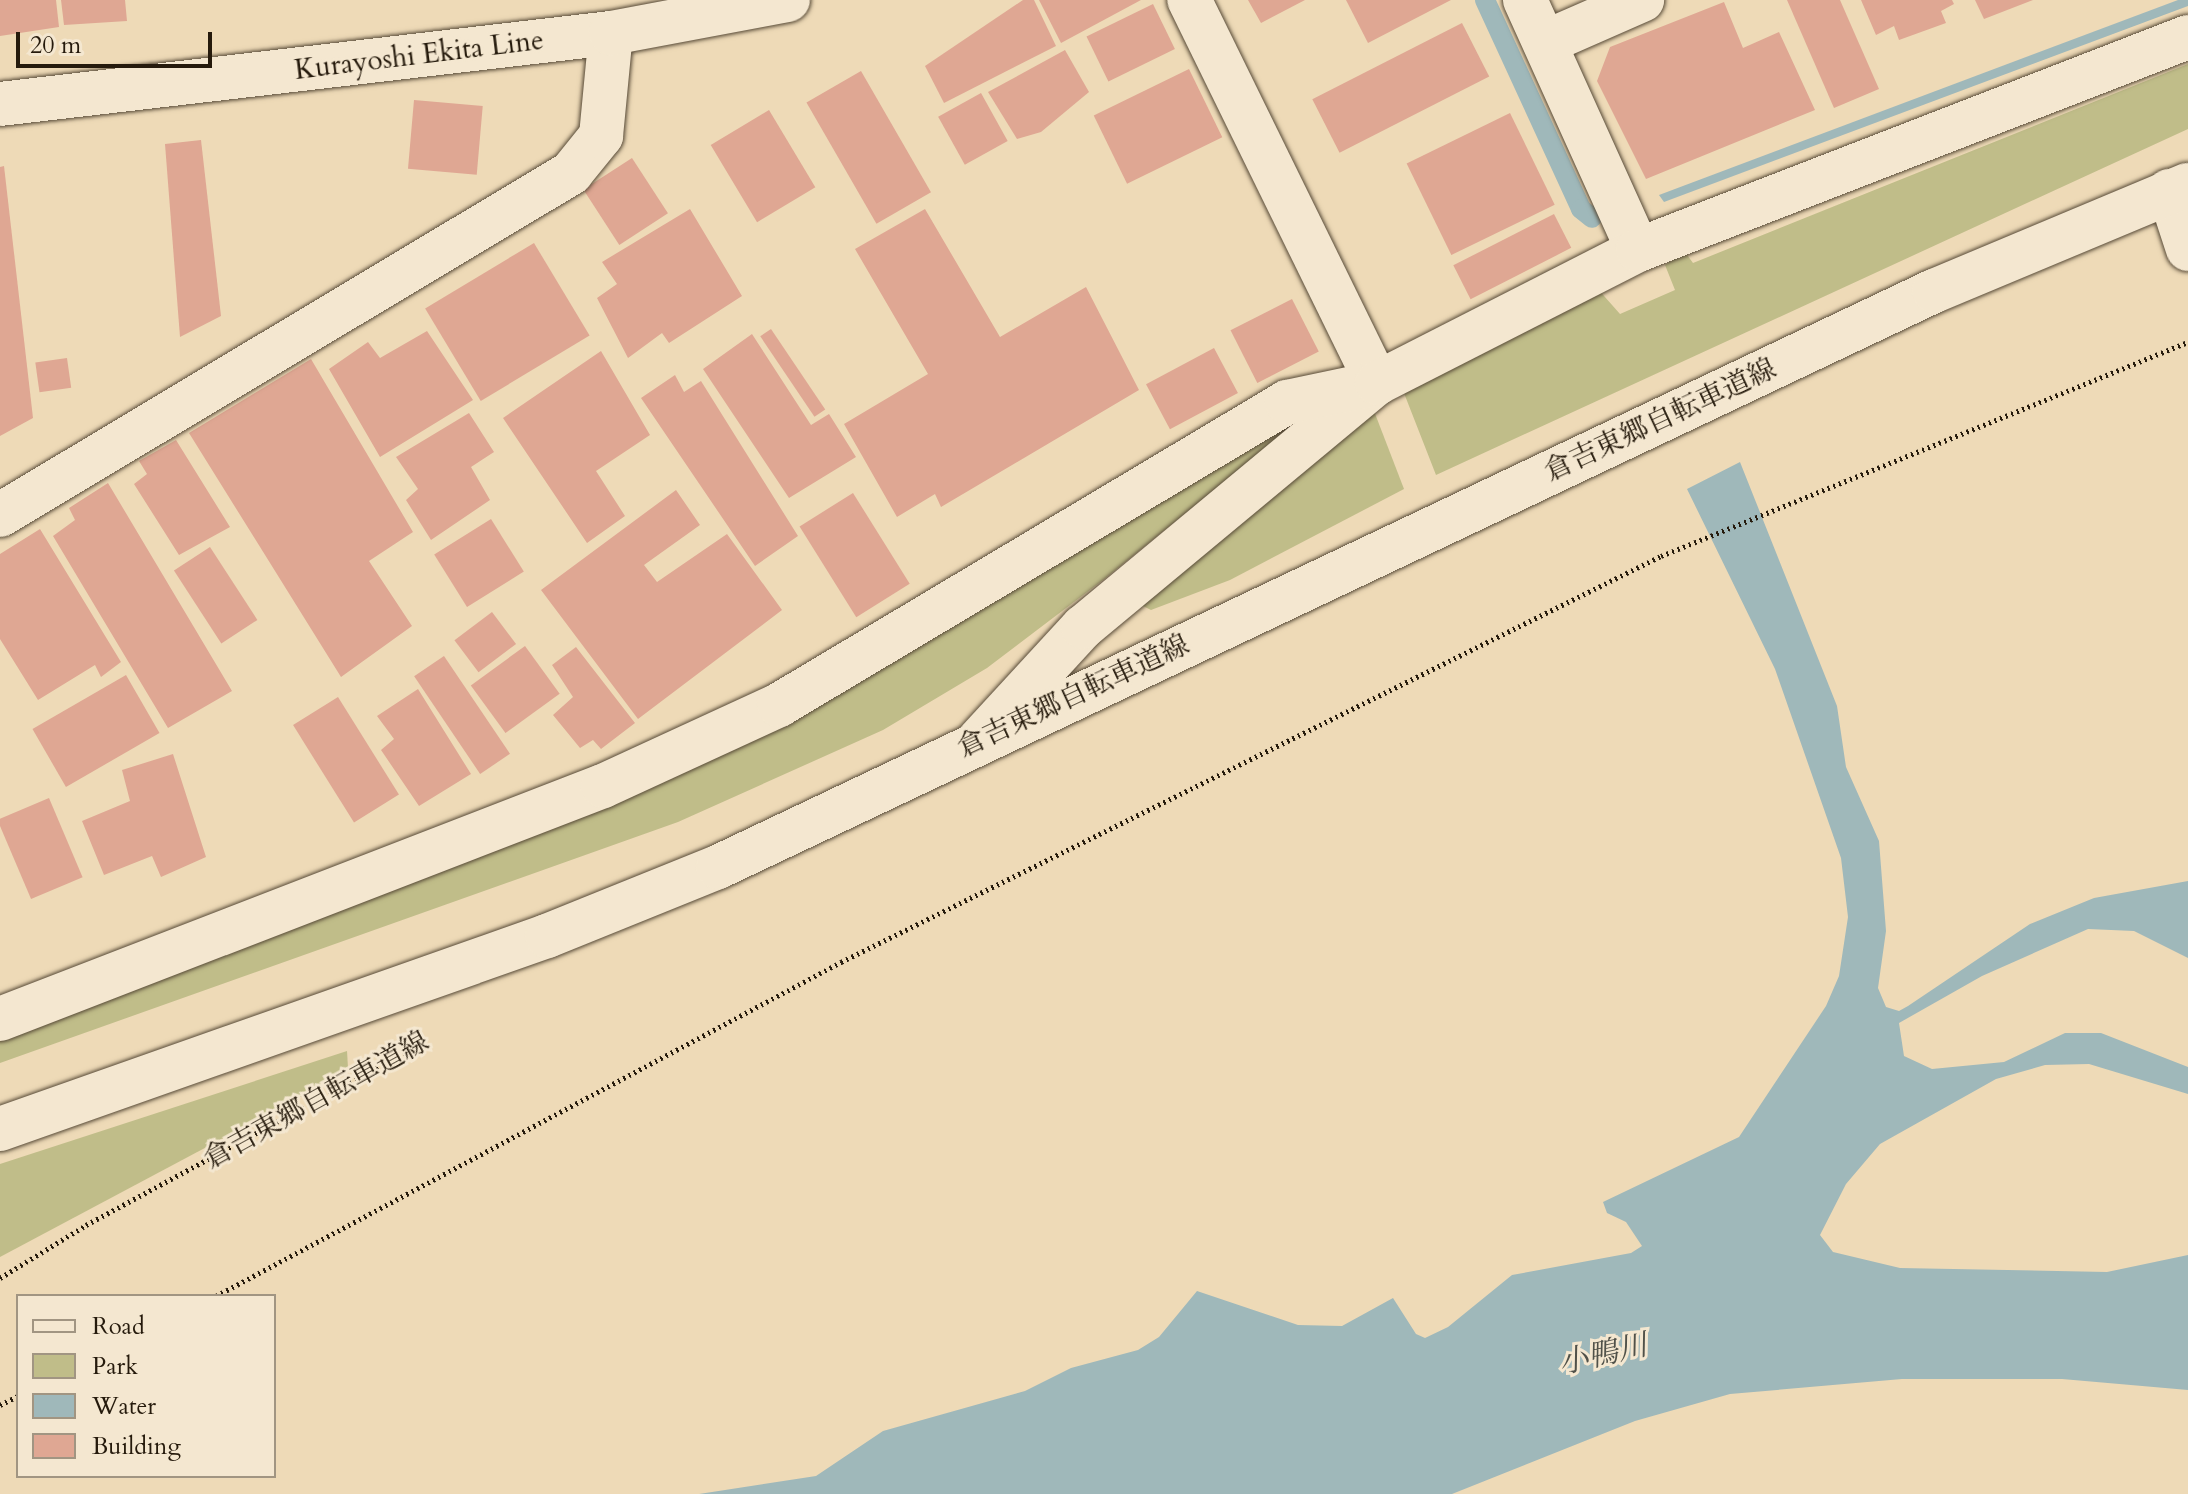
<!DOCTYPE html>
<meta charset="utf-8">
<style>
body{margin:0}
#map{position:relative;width:2188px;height:1494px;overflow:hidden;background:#eedab7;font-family:Cardo,"Noto Serif JP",serif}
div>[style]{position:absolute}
.green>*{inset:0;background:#c0bd89}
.water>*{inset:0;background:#9fb8ba}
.stream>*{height:20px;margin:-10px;padding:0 10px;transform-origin:10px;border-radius:10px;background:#9fb8ba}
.building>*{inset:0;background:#dfa793;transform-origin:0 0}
.path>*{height:5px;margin-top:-2.5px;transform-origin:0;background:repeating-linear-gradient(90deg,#251a0c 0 2px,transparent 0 6px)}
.roads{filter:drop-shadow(0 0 2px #574a37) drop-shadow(0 0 2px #574a37)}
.street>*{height:44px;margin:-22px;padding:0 22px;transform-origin:22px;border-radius:22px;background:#f4e7d0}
.secondary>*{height:44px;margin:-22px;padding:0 22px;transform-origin:22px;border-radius:22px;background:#f4e7d0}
span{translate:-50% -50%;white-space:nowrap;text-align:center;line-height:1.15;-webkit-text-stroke:6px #f4e7d0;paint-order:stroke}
.street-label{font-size:28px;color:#251a0c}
.water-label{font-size:30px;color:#505149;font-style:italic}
.legend{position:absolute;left:16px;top:1294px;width:260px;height:184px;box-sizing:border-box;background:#f4e7d0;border:2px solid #a19582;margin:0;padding:10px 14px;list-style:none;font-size:24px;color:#251a0c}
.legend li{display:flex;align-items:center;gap:16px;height:40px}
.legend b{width:40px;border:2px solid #a19582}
.scale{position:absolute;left:16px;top:32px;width:196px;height:36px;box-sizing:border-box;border:4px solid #251a0c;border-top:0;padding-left:10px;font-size:24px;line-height:28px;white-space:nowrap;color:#251a0c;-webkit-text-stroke:6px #f4e7d0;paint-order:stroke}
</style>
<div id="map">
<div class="green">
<i style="clip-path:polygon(2188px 64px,2188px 129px,1436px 475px,1402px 388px,1597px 288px,1620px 314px,1675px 290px,1665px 265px,1685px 252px,1693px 263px)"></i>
<i style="clip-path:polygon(1374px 411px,1404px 489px,1230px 580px,1151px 610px,1143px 606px,1141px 598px)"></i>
<i style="clip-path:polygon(1289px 418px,1298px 422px,1103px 580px,987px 668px,883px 730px,678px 822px,0 1063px,0 1038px,406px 881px)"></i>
<i style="clip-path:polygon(347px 1051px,348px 1068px,323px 1085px,0 1257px,0 1164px)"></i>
</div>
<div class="water">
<i style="clip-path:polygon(2178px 0,2188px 0,2188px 6px,1664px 202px,1659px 195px)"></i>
<i style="clip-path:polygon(1740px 462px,1837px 706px,1846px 767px,1879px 841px,1886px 931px,1878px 988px,1886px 1007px,1899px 1011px,1908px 1006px,2030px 924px,2094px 898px,2188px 881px,2188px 958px,2134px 931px,2088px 929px,1982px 976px,1899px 1023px,1904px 1056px,1932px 1069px,2004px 1062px,2065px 1033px,2101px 1033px,2188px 1067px,2188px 1094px,2089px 1064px,2045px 1065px,1996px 1079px,1880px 1144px,1846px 1184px,1820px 1235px,1833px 1252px,1900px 1268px,2107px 1272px,2188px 1255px,2188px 1390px,2062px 1379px,1902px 1379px,1730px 1394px,1635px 1421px,1452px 1494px,699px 1494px,816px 1476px,883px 1431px,1025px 1391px,1071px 1368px,1138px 1350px,1159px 1337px,1197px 1291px,1298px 1325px,1342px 1326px,1393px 1298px,1416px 1334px,1425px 1338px,1448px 1327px,1512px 1275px,1631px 1253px,1642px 1246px,1626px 1222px,1607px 1213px,1603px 1202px,1739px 1137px,1826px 1006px,1839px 976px,1848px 917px,1841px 858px,1775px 669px,1687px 489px)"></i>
</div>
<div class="stream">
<i style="left:1485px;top:0;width:230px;rotate:65.3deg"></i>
<i style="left:1581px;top:209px;width:14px;rotate:39deg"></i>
</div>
<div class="building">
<i style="clip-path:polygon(0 0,56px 0,59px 27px,0 36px)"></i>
<i style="clip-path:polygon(61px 0,125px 0,127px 21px,64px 25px)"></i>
<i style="clip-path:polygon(1023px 0,1034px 0,1056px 46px,944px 103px,925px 66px)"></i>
<i style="clip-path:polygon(1039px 0,1141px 0,1061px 43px)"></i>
<i style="clip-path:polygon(1248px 0,1305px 0,1261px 23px)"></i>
<i style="clip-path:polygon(1346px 0,1451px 0,1368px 43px)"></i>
<i style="clip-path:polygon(1787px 0,1840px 0,1879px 89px,1834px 108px)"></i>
<i style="clip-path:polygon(1861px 0,1952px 0,1954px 4px,1941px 11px,1946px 23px,1899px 40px,1894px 26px,1876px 35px)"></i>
<i style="clip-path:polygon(1975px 0,2033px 0,1984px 19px)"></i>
<i style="clip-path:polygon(1724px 2px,1743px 48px,1779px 32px,1815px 110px,1646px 179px,1597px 81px,1610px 47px)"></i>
<i style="left:1153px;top:4px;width:50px;height:74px;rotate:64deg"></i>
<i style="left:1462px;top:23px;width:60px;height:168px;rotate:63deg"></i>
<i style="clip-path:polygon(1065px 50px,1089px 92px,1041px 132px,1017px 139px,988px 92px)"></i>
<i style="left:1189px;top:69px;width:76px;height:106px;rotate:64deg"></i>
<i style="left:861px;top:71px;width:140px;height:63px;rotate:60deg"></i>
<i style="left:981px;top:93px;width:55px;height:49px;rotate:61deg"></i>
<i style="left:414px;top:100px;width:69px;height:69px;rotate:5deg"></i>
<i style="left:769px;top:110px;width:90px;height:68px;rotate:59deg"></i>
<i style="left:1510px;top:113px;width:102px;height:115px;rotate:64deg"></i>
<i style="clip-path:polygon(201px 140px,221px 316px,180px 337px,165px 144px)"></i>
<i style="left:632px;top:158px;width:66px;height:58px;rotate:57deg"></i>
<i style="clip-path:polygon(4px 166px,33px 418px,0 436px,0 167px)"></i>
<i style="clip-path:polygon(690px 209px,742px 296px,669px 343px,662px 333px,628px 358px,597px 298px,617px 284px,602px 262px)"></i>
<i style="clip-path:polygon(925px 209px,1000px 337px,1086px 287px,1139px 390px,941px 507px,935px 494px,897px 517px,844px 424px,928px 374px,855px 249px)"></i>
<i style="left:1554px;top:214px;width:38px;height:113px;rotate:63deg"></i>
<i style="left:534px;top:243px;width:108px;height:127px;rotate:59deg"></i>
<i style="left:1292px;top:299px;width:59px;height:69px;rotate:63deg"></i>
<i style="left:771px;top:329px;width:97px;height:13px;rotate:56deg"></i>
<i style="clip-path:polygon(427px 331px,473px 400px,380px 457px,329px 369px,368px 342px,380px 358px)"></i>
<i style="clip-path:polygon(752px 334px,811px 425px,829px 414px,856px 457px,789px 498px,703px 369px)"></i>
<i style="left:1214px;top:348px;width:51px;height:77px;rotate:62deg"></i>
<i style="clip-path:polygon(601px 351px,650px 435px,596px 471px,625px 516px,587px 543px,503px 418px)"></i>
<i style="left:67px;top:358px;width:30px;height:32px;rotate:82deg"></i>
<i style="clip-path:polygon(311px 359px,413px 532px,369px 561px,412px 626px,341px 677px,189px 433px)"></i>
<i style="clip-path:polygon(675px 375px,684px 392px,701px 381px,798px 536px,755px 566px,641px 398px)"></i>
<i style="clip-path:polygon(469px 413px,494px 452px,471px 467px,490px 500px,431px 540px,406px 500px,418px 489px,396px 457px)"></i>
<i style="clip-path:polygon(176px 440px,230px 527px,179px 555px,134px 484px,147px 474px,139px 461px)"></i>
<i style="clip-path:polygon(108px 483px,232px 691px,168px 728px,53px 536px,75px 520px,69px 508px)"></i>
<i style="clip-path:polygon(676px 490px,700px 525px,644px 565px,657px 582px,727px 534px,782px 610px,638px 719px,541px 590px)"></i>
<i style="left:853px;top:493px;width:107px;height:63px;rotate:58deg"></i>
<i style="left:491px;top:519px;width:62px;height:67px;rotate:58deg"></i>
<i style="clip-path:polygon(40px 529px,121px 662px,101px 677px,95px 665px,38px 700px,0 639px,0 554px)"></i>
<i style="left:210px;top:547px;width:87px;height:43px;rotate:57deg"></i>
<i style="left:492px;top:612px;width:40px;height:47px;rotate:53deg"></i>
<i style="left:525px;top:646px;width:59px;height:67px;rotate:54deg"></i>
<i style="clip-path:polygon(576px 647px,635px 723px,601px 749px,593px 740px,580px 748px,553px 715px,573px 697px,552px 665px)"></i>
<i style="left:444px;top:656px;width:118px;height:36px;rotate:56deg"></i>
<i style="left:126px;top:675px;width:67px;height:108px;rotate:60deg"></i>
<i style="clip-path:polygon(418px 689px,471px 774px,419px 806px,381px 750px,394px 739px,377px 716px)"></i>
<i style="left:338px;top:697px;width:115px;height:53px;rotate:58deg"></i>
<i style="clip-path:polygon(173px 754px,206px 857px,161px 877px,152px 856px,104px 875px,82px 821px,130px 801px,122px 770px)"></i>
<i style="left:49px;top:798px;width:86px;height:56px;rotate:67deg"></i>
</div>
<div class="path">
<i style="left:0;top:1278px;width:101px;rotate:-31.6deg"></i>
<i style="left:86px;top:1225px;width:379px;rotate:-28.4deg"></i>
<i style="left:216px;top:1296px;width:709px;rotate:-28.12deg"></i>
<i style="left:841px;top:962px;width:915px;rotate:-26.34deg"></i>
<i style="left:1661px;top:556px;width:569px;rotate:-22.1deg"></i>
<i style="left:0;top:1405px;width:20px;rotate:-27deg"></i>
</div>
<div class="roads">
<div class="street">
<i style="left:1525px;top:0;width:274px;rotate:65.7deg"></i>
<i style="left:1546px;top:42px;width:105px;rotate:-23.6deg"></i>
<i style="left:2169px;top:191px;width:61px;rotate:71.9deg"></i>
<i style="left:0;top:515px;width:666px;rotate:-30.92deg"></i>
<i style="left:571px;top:173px;width:48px;rotate:-51deg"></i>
<i style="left:601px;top:136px;width:103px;rotate:-84.5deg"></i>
<i style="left:979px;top:740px;width:154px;rotate:-47.4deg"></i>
<i style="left:1083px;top:627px;width:382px;rotate:-39.7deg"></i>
<i style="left:1377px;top:383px;width:427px;rotate:-116.1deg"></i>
<i style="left:0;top:1019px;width:646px;rotate:-21.13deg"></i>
<i style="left:603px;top:786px;width:194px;rotate:-24.7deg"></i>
<i style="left:779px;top:705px;width:592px;rotate:-30.81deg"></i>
<i style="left:1287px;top:402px;width:92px;rotate:-11.9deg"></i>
<i style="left:1377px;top:383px;width:293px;rotate:-27deg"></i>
<i style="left:1638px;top:250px;width:590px;rotate:-21.17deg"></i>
<i style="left:0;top:1129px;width:580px;rotate:-19.43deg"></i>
</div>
<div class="secondary">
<i style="left:0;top:104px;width:615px;rotate:-6.63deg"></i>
<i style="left:611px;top:33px;width:180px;rotate:-10.6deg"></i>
<i style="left:547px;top:936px;width:184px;rotate:-22deg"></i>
<i style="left:718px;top:867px;width:1346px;rotate:-25.35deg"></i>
<i style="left:1934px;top:291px;width:275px;rotate:-22.7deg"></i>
</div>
</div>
<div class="street-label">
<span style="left:419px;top:55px;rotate:-7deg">Kurayoshi Ekita Line</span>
<span style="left:1660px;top:420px;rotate:-25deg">倉吉東郷自転車道線</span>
<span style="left:1073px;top:696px;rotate:-25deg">倉吉東郷自転車道線</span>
<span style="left:316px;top:1100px;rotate:-29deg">倉吉東郷自転車道線</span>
</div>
<div class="water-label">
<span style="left:1603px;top:1355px;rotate:-13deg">小鴨川</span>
</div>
<ul class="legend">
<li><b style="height:10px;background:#f4e7d0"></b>Road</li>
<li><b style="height:22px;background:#c0bd89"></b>Park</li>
<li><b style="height:22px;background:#9fb8ba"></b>Water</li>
<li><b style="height:22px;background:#dfa793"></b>Building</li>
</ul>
<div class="scale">20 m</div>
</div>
